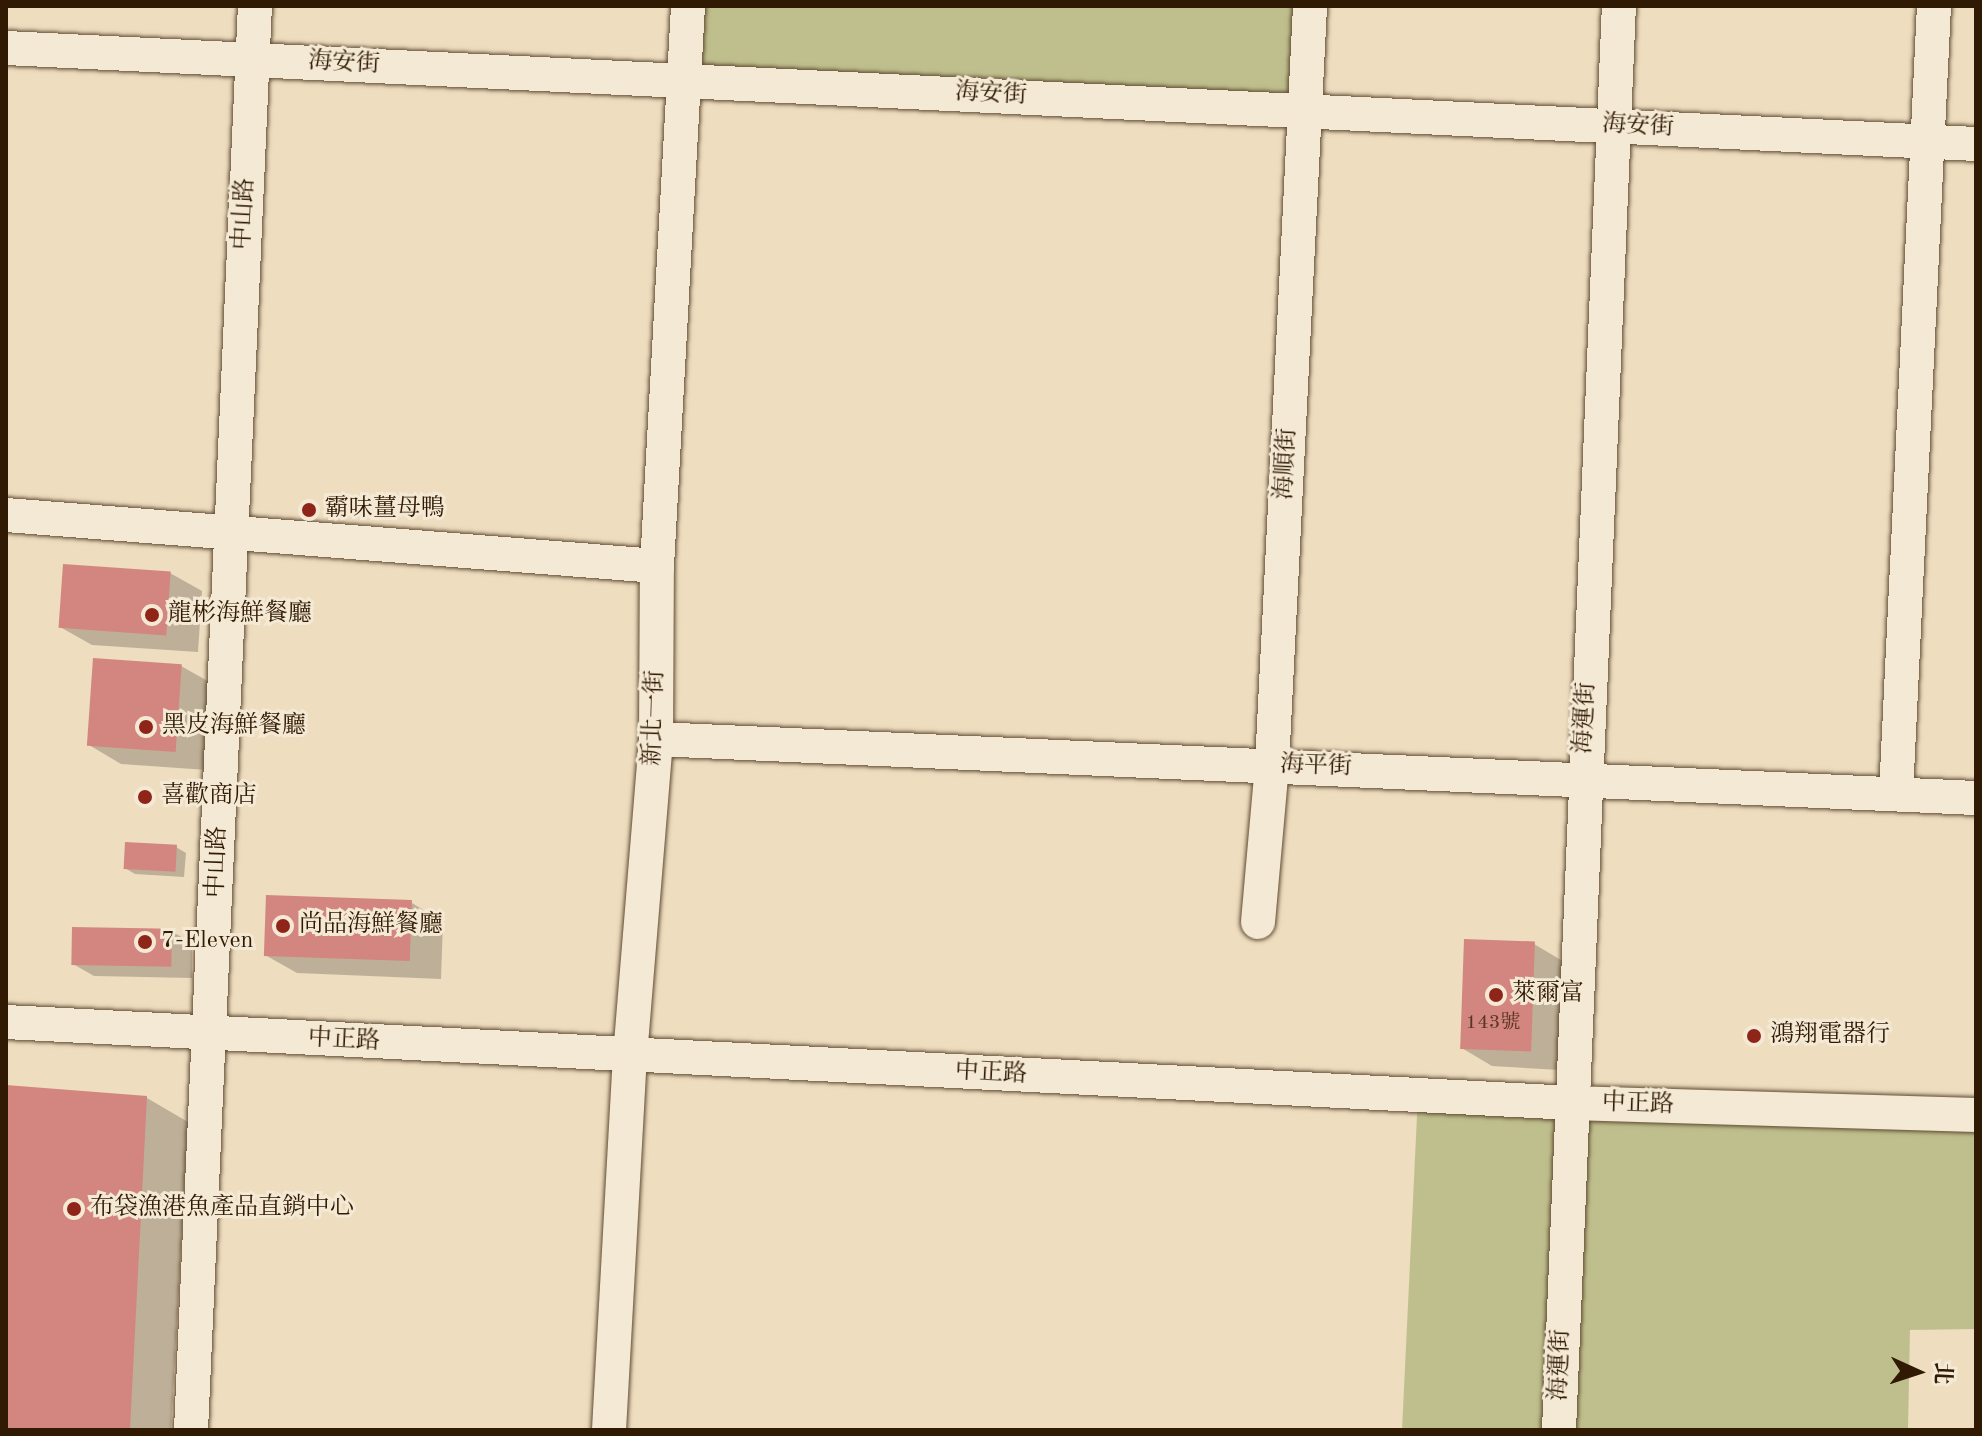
<!DOCTYPE html>
<meta charset="utf-8">
<style>
body{margin:0}
#map{position:relative;width:1982px;height:1436px;overflow:hidden;background:#eeddbf;font-family:"Old Standard TT","Noto Serif TC",serif}
div>[style]{position:absolute}
.green>*{inset:0;background:#bfbf8d}
.shadow>*{inset:0;background:#0003}
.building>*{inset:0;background:#d3867f;transform-origin:0 0}
.roads{filter:drop-shadow(0 0 2px #604b32) drop-shadow(0 0 2px #604b32)}
.street>*{height:34px;margin:-17px;padding:0 17px;transform-origin:17px;border-radius:17px;background:#f4e9d5}
.dots>*{width:22px;height:22px;translate:-50% -50%;box-sizing:border-box;border:4px solid #f4e9d5;border-radius:50%}
span{translate:-50% -50%;white-space:nowrap;text-align:center;line-height:1.15;-webkit-text-stroke:6px #f4e9d5;paint-order:stroke}
.number-label{font-size:20px;color:#5a3522}
.number-label span{-webkit-text-stroke-width:0}
.street-label{font-size:24px;color:#311a03}
.poi-label{font-size:24px;color:#311a03}
.left{translate:0 -50%;text-align:left}
.frame{position:absolute;inset:0;border:8px solid #311a03;pointer-events:none}
.north{position:absolute;left:1878px;top:1332px;width:80px;height:80px;-webkit-text-stroke:6px #f4e9d5;paint-order:stroke;rotate:93deg;font-size:22px;font-weight:700;line-height:32px;text-align:center;color:#311a03}
.north::after{content:'';display:block;margin:auto;width:28px;height:36px;background:#311a03;clip-path:polygon(50% 0,100% 100%,50% 72%,0 100%)}
</style>
<div id="map">
<div class="green">
<i style="clip-path:polygon(688px 6px,1309px 6px,1304px 109px,684px 81px)"></i>
<i style="clip-path:polygon(1418px 1095px,1976px 1113px,1976px 1329px,1910px 1330px,1908px 1430px,1402px 1430px)"></i>
</div>
<div class="shadow">
<i style="clip-path:polygon(170px 573px,202px 591px,198px 652px,92px 645px,60px 627px)"></i>
<i style="clip-path:polygon(181px 666px,213px 684px,207px 770px,121px 764px,89px 745px)"></i>
<i style="clip-path:polygon(176px 847px,186px 853px,184px 877px,135px 874px,125px 868px)"></i>
<i style="clip-path:polygon(412px 903px,443px 922px,441px 979px,297px 973px,265px 955px)"></i>
<i style="clip-path:polygon(171px 931px,192px 943px,192px 978px,94px 976px,73px 964px)"></i>
<i style="clip-path:polygon(1534px 944px,1566px 963px,1560px 1070px,1492px 1066px,1460px 1047px)"></i>
<i style="clip-path:polygon(6px 1087px,147px 1098px,188px 1122px,171px 1430px,6px 1430px)"></i>
</div>
<div class="building">
<i style="left:63px;top:564px;width:108px;height:64px;rotate:4deg"></i>
<i style="left:93px;top:658px;width:89px;height:88px;rotate:4deg"></i>
<i style="left:125px;top:842px;width:52px;height:27px;rotate:3deg"></i>
<i style="left:266px;top:895px;width:146px;height:61px;rotate:2deg"></i>
<i style="left:72px;top:927px;width:100px;height:38px;rotate:1deg"></i>
<i style="left:1464px;top:939px;width:71px;height:110px;rotate:2deg"></i>
<i style="clip-path:polygon(6px 1085px,147px 1096px,130px 1430px,6px 1430px)"></i>
</div>
<div class="roads">
<div class="street">
<i style="left:6px;top:48px;width:1972px;rotate:2.79deg"></i>
<i style="left:6px;top:515px;width:653px;rotate:4.48deg"></i>
<i style="left:656px;top:739px;width:1321px;rotate:2.56deg"></i>
<i style="left:1896px;top:794px;width:789px;rotate:-87.24deg"></i>
<i style="left:1258px;top:922px;width:158px;rotate:-84.9deg"></i>
<i style="left:1272px;top:765px;width:760px;rotate:-87.13deg"></i>
<i style="left:6px;top:1022px;width:1567px;rotate:2.96deg"></i>
<i style="left:1571px;top:1103px;width:405px;rotate:1.7deg"></i>
<i style="left:191px;top:1430px;width:1425px;rotate:-87.43deg"></i>
<i style="left:609px;top:1430px;width:375px;rotate:-86.8deg"></i>
<i style="left:630px;top:1056px;width:318px;rotate:-85.3deg"></i>
<i style="left:656px;top:739px;width:173px;rotate:-89.7deg"></i>
<i style="left:657px;top:566px;width:561px;rotate:-86.83deg"></i>
<i style="left:1559px;top:1430px;width:1425px;rotate:-87.59deg"></i>
</div>
</div>
<div class="dots">
<i style="left:309px;top:510px;background:#8f2418"></i>
<i style="left:152px;top:615px;background:#8f2418"></i>
<i style="left:146px;top:727px;background:#8f2418"></i>
<i style="left:145px;top:797px;background:#8f2418"></i>
<i style="left:283px;top:926px;background:#8f2418"></i>
<i style="left:145px;top:942px;background:#8f2418"></i>
<i style="left:1496px;top:995px;background:#8f2418"></i>
<i style="left:1754px;top:1036px;background:#8f2418"></i>
<i style="left:74px;top:1209px;background:#8f2418"></i>
</div>
<div class="number-label">
<span style="left:1493px;top:1023px">143號</span>
</div>
<div class="street-label">
<span style="left:344px;top:64px;rotate:3deg">海安街</span>
<span style="left:991px;top:95px;rotate:3deg">海安街</span>
<span style="left:1638px;top:127px;rotate:3deg">海安街</span>
<span style="left:245px;top:214px;rotate:-87deg">中山路</span>
<span style="left:1287px;top:464px;rotate:-87deg">海順街</span>
<span style="left:655px;top:718px;rotate:-88deg">新北一街</span>
<span style="left:1586px;top:718px;rotate:-87deg">海運街</span>
<span style="left:1316px;top:767px;rotate:2deg">海平街</span>
<span style="left:218px;top:862px;rotate:-88deg">中山路</span>
<span style="left:344px;top:1041px;rotate:3deg">中正路</span>
<span style="left:991px;top:1074px;rotate:3deg">中正路</span>
<span style="left:1638px;top:1105px;rotate:2deg">中正路</span>
<span style="left:1561px;top:1365px;rotate:-88deg">海運街</span>
</div>
<div class="poi-label">
<span class="left" style="left:325px;top:510px">霸味薑母鴨</span>
<span class="left" style="left:168px;top:615px">龍彬海鮮餐廳</span>
<span class="left" style="left:162px;top:727px">黑皮海鮮餐廳</span>
<span class="left" style="left:161px;top:797px">喜歡商店</span>
<span class="left" style="left:299px;top:926px">尚品海鮮餐廳</span>
<span class="left" style="left:161px;top:942px">7-Eleven</span>
<span class="left" style="left:1512px;top:995px">萊爾富</span>
<span class="left" style="left:1770px;top:1036px">鴻翔電器行</span>
<span class="left" style="left:90px;top:1209px">布袋漁港魚產品直銷中心</span>
</div>
<div class="frame"></div>
<div class="north">北</div>
</div>
